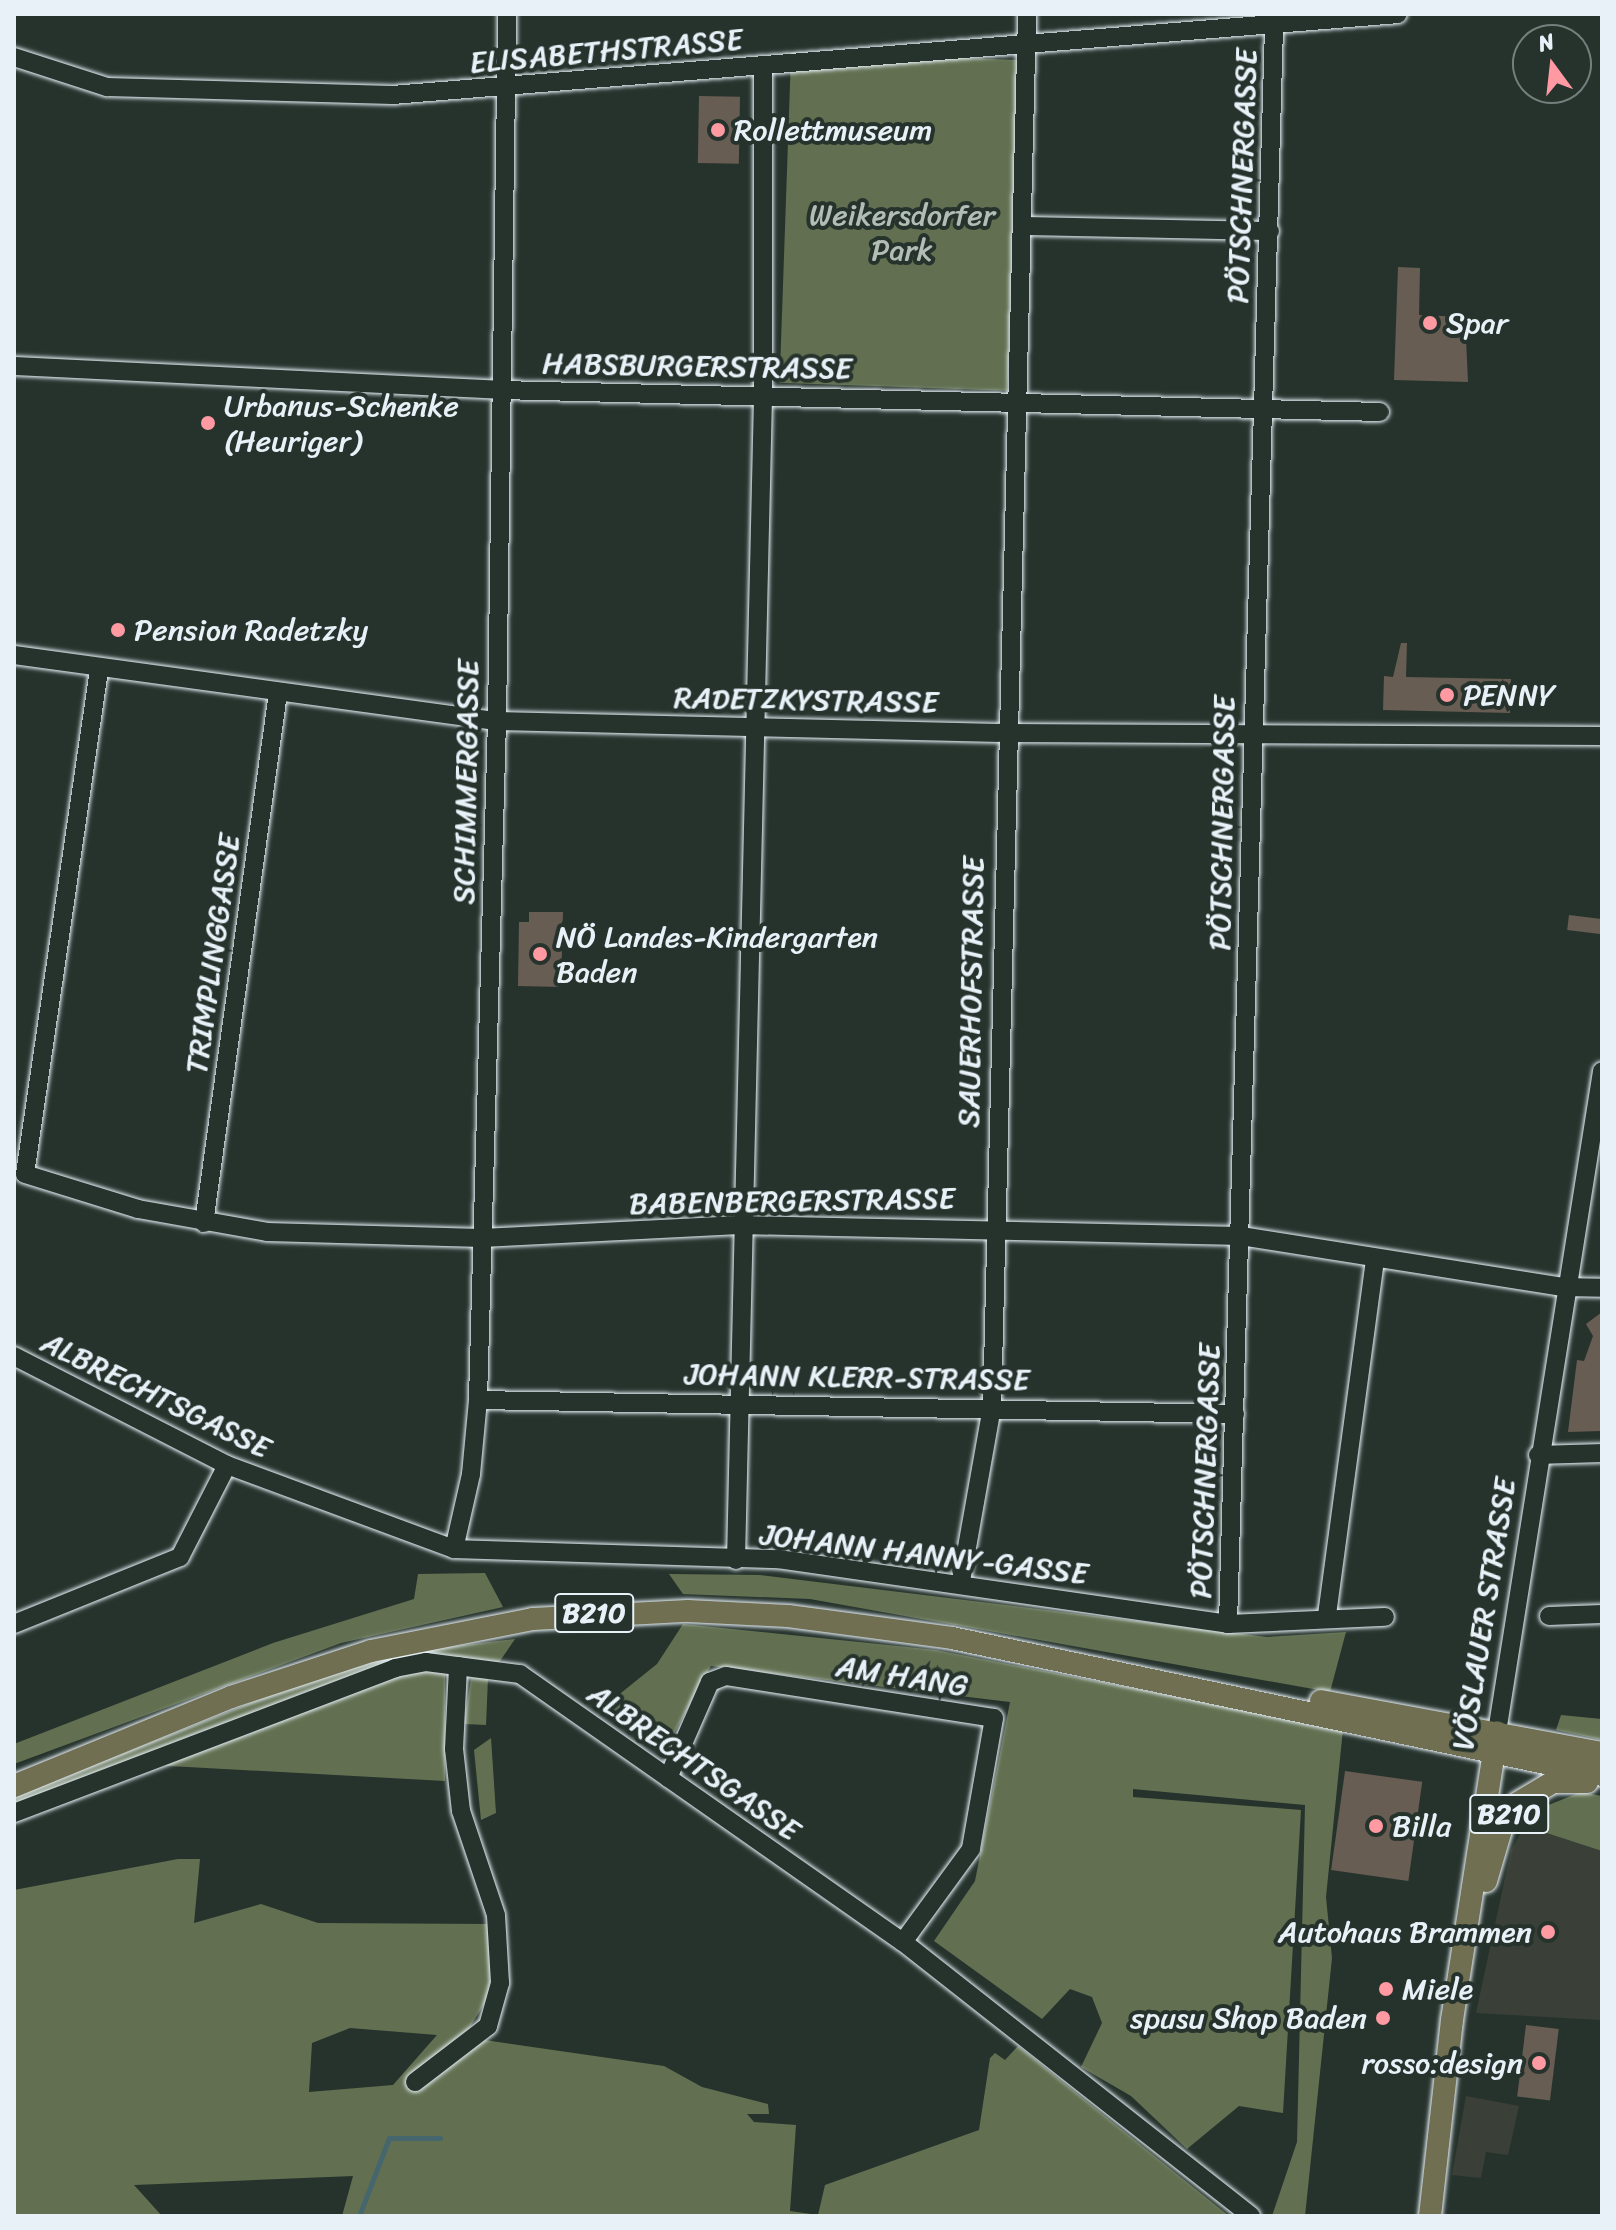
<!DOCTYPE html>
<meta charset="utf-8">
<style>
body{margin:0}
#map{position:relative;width:1616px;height:2230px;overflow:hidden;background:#26332d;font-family:Sriracha,sans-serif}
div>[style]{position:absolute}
.built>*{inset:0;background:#3a4038}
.green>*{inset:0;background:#627051;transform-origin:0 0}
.stream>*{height:5px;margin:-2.5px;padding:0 2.5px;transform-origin:2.5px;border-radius:2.5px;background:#46666d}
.building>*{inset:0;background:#675d52;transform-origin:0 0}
.roads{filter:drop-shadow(0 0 2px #e8f1f8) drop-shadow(0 0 2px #e8f1f8)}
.minor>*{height:18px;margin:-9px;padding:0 9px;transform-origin:9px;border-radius:9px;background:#26332d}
.major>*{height:22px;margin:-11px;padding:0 11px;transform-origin:11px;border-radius:11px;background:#706f52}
.dots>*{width:22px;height:22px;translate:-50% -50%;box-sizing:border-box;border:4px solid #26332d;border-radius:50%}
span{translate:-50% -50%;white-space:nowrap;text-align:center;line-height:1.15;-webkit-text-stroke:8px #26332d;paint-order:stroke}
.shield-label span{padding:2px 6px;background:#26332d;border:2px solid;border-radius:6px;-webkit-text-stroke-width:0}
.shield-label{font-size:28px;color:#e8f1f8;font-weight:700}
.street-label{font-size:30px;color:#e8f1f8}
.poi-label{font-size:30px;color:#e8f1f8}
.left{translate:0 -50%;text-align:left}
.right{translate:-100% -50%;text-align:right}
.park-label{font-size:30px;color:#b2bdb5}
.frame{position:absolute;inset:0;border:16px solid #e8f1f8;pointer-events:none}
.north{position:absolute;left:1512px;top:24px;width:80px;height:80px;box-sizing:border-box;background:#26332d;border:2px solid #747f7e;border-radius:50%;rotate:345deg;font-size:22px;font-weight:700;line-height:32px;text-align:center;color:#e8f1f8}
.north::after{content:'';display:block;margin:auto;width:28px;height:36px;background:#ff9aa2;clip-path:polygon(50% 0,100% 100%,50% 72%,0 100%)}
</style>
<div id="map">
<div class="built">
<i style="clip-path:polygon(1525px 1826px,1602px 1851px,1602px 2020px,1476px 2013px,1511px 1850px)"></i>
<i style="clip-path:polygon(1466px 2096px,1519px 2106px,1508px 2155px,1486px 2152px,1481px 2178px,1452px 2175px)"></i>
</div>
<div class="green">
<i style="left:1019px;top:60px;width:331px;height:228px;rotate:92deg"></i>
<i style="clip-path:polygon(485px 1573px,503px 1607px,341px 1643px,14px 1764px,14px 1744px,273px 1643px,414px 1599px,418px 1574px)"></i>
<i style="clip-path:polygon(669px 1574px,760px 1575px,1267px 1637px,1346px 1632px,1330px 1692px,810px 1599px,683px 1594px)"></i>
<i style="clip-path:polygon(683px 1624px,936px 1650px,1343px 1729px,1326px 1897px,1332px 1958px,1305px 2216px,1272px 2216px,1297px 2142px,1305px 1805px,1133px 1789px,1133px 1797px,1301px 1810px,1283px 2113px,1239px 2106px,1187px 2149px,1131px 2096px,1081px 2067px,1102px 2023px,1092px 1997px,1070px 1989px,1042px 2019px,934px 1941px,975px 1881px,1010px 1702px,711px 1666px,666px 1748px,606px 1705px,657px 1664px)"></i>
<i style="clip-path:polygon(515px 1639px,498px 1664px,445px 1659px,445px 1781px,151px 1765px,14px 1823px,14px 1797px,306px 1681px,406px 1652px)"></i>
<i style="clip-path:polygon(471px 1678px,488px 1678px,486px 1725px,464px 1724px)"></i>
<i style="clip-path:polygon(1561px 1715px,1602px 1719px,1602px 1740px,1556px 1730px)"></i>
<i style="clip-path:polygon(491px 1738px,496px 1813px,481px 1820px,474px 1750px)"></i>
<i style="clip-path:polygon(1581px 1792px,1602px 1796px,1602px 1851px,1525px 1826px,1546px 1806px)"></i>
<i style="clip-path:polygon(evenodd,178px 1859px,200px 1859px,194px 1923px,261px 1904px,318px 1923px,489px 1924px,492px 1991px,464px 2037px,664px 2066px,702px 2087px,768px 2104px,769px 2114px,747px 2114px,754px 2122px,796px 2125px,790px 2211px,818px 2215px,825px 2185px,979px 2130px,990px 2058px,995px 2053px,1005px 2060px,1018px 2046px,1229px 2216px,342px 2216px,353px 2176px,134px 2185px,162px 2216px,14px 2216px,14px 1890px,178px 1859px,350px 2028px,437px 2035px,393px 2085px,309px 2092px,312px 2043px,350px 2028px)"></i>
</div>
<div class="stream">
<i style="left:359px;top:2216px;width:84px;rotate:-69deg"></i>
<i style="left:389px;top:2138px;width:51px"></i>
</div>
<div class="building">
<i style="left:699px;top:96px;width:41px;height:67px;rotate:1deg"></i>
<i style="clip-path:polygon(1398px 267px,1420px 268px,1419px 315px,1465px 317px,1468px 382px,1394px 380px)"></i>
<i style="clip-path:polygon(1401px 643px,1407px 643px,1406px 677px,1511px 679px,1510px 713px,1383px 710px,1384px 676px,1393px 677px)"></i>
<i style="clip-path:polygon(529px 912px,563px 912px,561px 987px,518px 986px,519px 922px,529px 922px)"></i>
<i style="left:1569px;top:915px;width:33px;height:15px;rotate:7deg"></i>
<i style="clip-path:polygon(1602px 1312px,1602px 1431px,1568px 1432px,1577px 1360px,1584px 1361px,1593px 1336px,1586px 1324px)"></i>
<i style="left:1345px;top:1771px;width:78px;height:100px;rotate:8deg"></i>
<i style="left:1526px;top:2025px;width:33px;height:72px;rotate:7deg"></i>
</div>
<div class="roads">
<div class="minor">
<i style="left:14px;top:57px;width:98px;rotate:17.9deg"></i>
<i style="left:107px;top:87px;width:285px;rotate:1.6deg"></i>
<i style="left:392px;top:95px;width:1009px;rotate:-4.6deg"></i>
<i style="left:1023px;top:226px;width:247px;rotate:1.2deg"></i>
<i style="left:14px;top:366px;width:487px;rotate:2.8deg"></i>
<i style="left:500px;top:390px;width:880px;rotate:1.43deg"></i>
<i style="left:14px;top:655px;width:487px;rotate:7.8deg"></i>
<i style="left:497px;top:721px;width:507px;rotate:1.36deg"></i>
<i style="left:1004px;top:733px;width:598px;rotate:0.29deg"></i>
<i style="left:99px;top:670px;width:509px;rotate:98.35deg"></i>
<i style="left:25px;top:1174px;width:118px;rotate:17.2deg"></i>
<i style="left:138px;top:1209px;width:131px;rotate:10.1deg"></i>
<i style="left:267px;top:1232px;width:215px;rotate:1.6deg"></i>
<i style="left:482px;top:1238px;width:258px;rotate:-2.9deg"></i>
<i style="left:740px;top:1225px;width:501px;rotate:1.26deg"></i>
<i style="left:1241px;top:1236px;width:326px;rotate:9deg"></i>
<i style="left:1563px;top:1287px;width:39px;rotate:1deg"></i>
<i style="left:204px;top:1223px;width:535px;rotate:-82.05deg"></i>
<i style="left:14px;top:1356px;width:239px;rotate:27.1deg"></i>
<i style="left:227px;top:1465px;width:242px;rotate:20.3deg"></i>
<i style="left:454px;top:1549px;width:324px;rotate:1.8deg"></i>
<i style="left:778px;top:1559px;width:455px;rotate:8.2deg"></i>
<i style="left:1228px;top:1624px;width:157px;rotate:-2.6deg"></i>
<i style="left:478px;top:1400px;width:757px;rotate:1.06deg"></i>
<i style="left:1538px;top:1455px;width:64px;rotate:-1.8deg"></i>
<i style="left:454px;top:1549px;width:77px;rotate:-77.2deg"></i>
<i style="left:471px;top:1474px;width:74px;rotate:-84.6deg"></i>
<i style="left:478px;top:1400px;width:679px;rotate:-88.4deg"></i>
<i style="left:497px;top:721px;width:707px;rotate:-89.19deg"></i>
<i style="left:736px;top:1560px;width:1167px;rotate:-88.67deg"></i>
<i style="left:763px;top:393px;width:327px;rotate:-90deg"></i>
<i style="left:961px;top:1581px;width:177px;rotate:-79.9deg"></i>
<i style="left:992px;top:1407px;width:1393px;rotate:-88.56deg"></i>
<i style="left:1327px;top:1615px;width:359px;rotate:-82.3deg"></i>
<i style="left:1549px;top:1616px;width:53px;rotate:-2.2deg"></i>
<i style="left:14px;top:1624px;width:179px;rotate:-22deg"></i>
<i style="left:180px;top:1557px;width:103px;rotate:-62.9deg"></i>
<i style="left:1228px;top:1624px;width:1600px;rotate:-88.35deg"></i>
<i style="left:1497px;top:1732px;width:669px;rotate:-80.97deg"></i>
<i style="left:668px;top:1778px;width:105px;rotate:-66.4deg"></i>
<i style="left:710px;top:1682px;width:17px;rotate:-21deg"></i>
<i style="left:726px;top:1676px;width:271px;rotate:8.9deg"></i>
<i style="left:994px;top:1718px;width:133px;rotate:100deg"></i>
<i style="left:971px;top:1849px;width:115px;rotate:126.2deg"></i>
<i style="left:14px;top:1813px;width:408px;rotate:-20.8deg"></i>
<i style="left:395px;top:1668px;width:32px;rotate:-11deg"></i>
<i style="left:426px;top:1662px;width:95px;rotate:7.3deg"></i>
<i style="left:520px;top:1674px;width:467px;rotate:35deg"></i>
<i style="left:903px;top:1942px;width:443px;rotate:38.2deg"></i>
<i style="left:415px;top:2082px;width:92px;rotate:-37.5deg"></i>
<i style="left:488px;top:2026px;width:45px;rotate:-74.4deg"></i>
<i style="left:500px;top:1983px;width:68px;rotate:-93.4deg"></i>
<i style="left:496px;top:1915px;width:110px;rotate:-108.6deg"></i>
<i style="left:461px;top:1811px;width:62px;rotate:-96.4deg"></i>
<i style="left:454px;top:1749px;width:83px;rotate:-87.2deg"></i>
</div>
<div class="major">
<i style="left:1321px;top:1701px;width:286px;rotate:10.5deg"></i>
<i style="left:14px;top:1786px;width:235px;rotate:-22.3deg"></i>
<i style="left:231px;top:1697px;width:147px;rotate:-18.2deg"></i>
<i style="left:371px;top:1651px;width:165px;rotate:-11.2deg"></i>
<i style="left:533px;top:1619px;width:155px;rotate:-3deg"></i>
<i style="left:688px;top:1611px;width:100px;rotate:2.9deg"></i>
<i style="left:788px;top:1616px;width:165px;rotate:7.6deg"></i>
<i style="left:952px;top:1638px;width:664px;rotate:11.9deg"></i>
<i style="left:1486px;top:1881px;width:60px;rotate:-73.7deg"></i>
<i style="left:1503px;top:1823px;width:25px;rotate:-53deg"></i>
<i style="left:1518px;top:1803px;width:41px;rotate:-31deg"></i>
<i style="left:1553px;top:1782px;width:34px"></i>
<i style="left:1430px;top:2216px;width:197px;rotate:-83.6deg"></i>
<i style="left:1452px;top:2020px;width:291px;rotate:-81.1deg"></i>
</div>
</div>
<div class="dots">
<i style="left:718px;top:130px;background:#ff9aa2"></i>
<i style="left:1430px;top:323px;background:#ff9aa2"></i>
<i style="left:208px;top:423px;background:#ff9aa2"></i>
<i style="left:118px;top:630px;background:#ff9aa2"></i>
<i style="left:1447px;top:695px;background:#ff9aa2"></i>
<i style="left:540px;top:954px;background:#ff9aa2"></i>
<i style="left:1376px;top:1826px;background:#ff9aa2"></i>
<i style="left:1548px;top:1932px;background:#ff9aa2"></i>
<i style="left:1386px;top:1989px;background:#ff9aa2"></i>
<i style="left:1383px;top:2018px;background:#ff9aa2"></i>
<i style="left:1539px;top:2063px;background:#ff9aa2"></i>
</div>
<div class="shield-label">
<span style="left:594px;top:1613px">B210</span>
<span style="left:1509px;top:1814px">B210</span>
</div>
<div class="street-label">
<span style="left:606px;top:51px;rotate:-5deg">ELISABETHSTRASSE</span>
<span style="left:1242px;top:176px;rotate:-88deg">PÖTSCHNERGASSE</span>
<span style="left:697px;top:366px;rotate:1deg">HABSBURGERSTRASSE</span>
<span style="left:806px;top:700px;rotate:1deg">RADETZKYSTRASSE</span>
<span style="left:466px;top:782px;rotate:-89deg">SCHIMMERGASSE</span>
<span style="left:1222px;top:823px;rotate:-89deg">PÖTSCHNERGASSE</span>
<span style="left:213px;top:954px;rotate:-82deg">TRIMPLINGGASSE</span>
<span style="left:971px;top:992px;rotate:-89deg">SAUERHOFSTRASSE</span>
<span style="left:792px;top:1201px;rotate:-1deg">BABENBERGERSTRASSE</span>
<span style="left:857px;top:1377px;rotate:1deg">JOHANN KLERR-STRASSE</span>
<span style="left:156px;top:1395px;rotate:26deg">ALBRECHTSGASSE</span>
<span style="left:1205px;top:1471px;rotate:-88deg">PÖTSCHNERGASSE</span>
<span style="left:924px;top:1554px;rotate:7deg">JOHANN HANNY-GASSE</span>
<span style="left:1484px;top:1614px;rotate:-81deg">VÖSLAUER STRASSE</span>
<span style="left:902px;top:1676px;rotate:9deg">AM HANG</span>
<span style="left:694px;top:1762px;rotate:35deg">ALBRECHTSGASSE</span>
</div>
<div class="poi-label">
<span class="left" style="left:734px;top:130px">Rollettmuseum</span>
<span class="left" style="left:1446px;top:323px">Spar</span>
<span class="left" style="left:224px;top:423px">Urbanus-Schenke<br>(Heuriger)</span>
<span class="left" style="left:134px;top:630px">Pension Radetzky</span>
<span class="left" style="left:1463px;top:695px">PENNY</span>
<span class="left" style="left:556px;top:954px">NÖ Landes-Kindergarten<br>Baden</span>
<span class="left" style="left:1392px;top:1826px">Billa</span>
<span class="right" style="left:1532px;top:1932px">Autohaus Brammen</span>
<span class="left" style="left:1402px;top:1989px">Miele</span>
<span class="right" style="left:1367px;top:2018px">spusu Shop Baden</span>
<span class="right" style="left:1523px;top:2063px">rosso:design</span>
</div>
<div class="park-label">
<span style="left:902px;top:232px">Weikersdorfer<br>Park</span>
</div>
<div class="frame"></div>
<div class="north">N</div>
</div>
